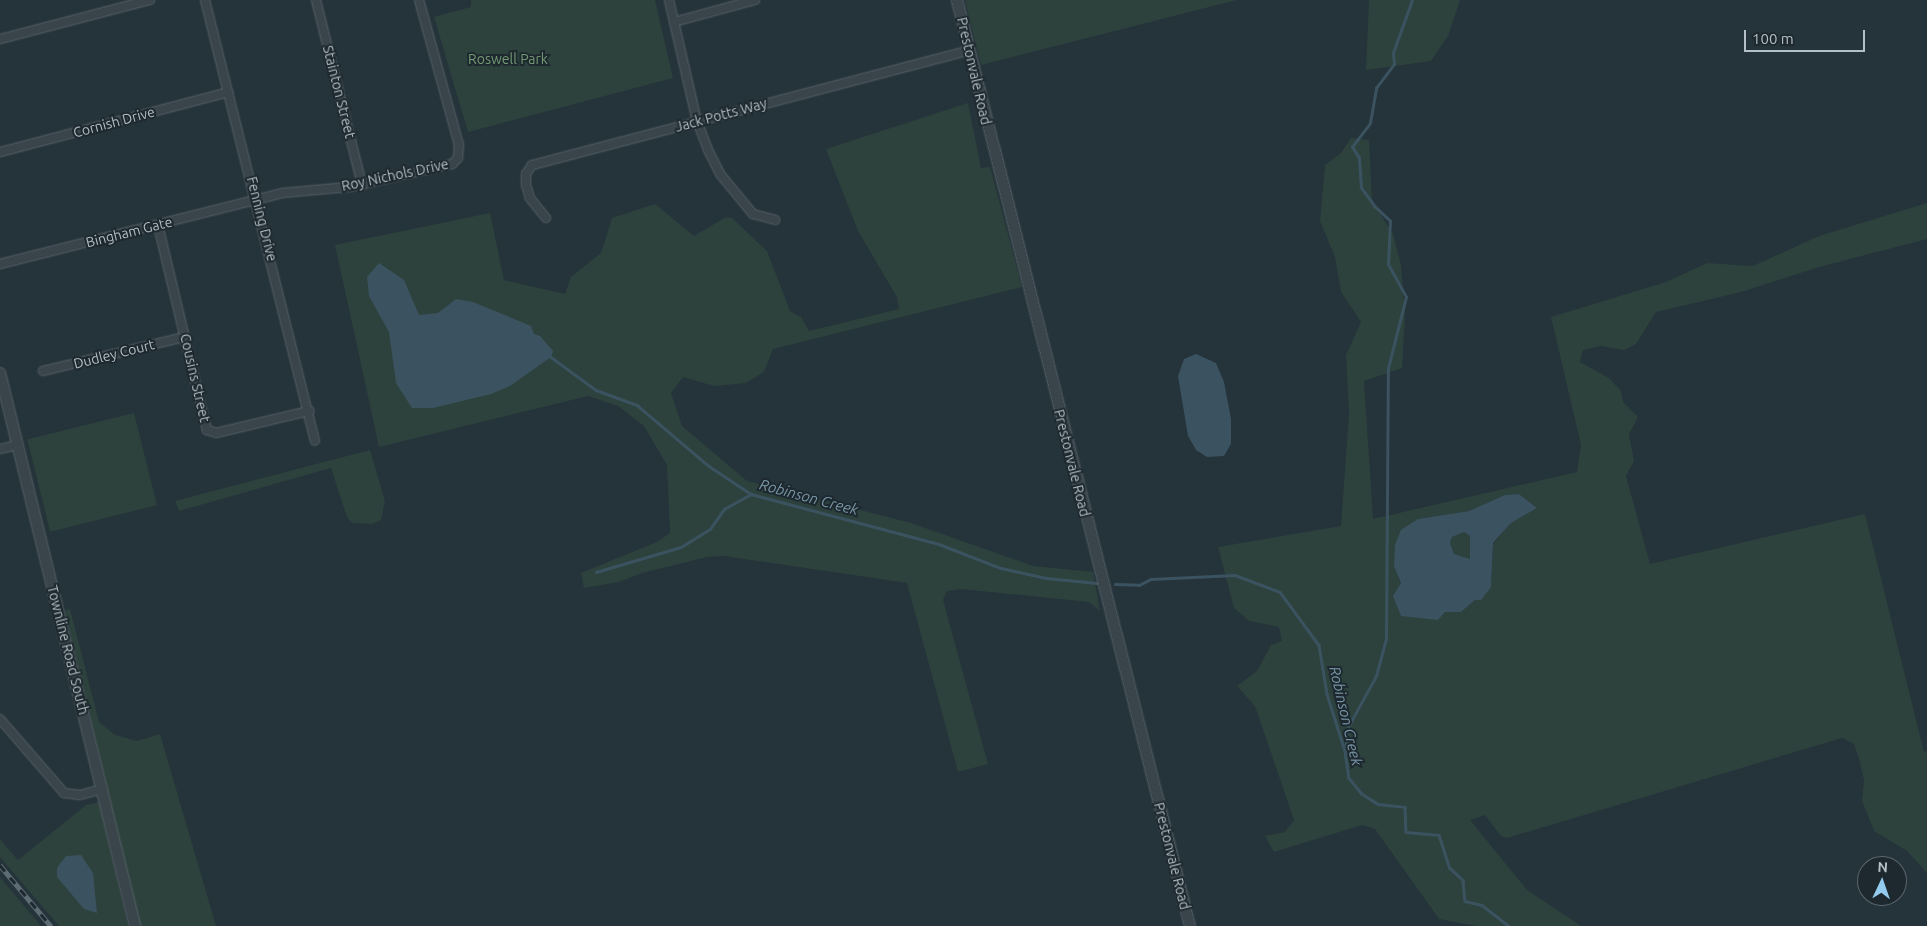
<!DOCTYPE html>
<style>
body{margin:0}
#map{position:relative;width:1927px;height:926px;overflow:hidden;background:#25333a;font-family:Ubuntu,sans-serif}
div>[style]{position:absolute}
.green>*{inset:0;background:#2d423d;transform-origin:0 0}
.water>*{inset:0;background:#3b5360}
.stream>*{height:2.5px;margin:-1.25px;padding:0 1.25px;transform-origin:1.25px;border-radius:1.25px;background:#3b5360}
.roads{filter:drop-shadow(0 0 1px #576268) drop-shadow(0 0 1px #576268)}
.minor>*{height:8px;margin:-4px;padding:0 4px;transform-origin:4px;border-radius:4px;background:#39444b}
.tertiary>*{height:10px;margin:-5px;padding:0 5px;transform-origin:5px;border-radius:5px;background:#39444b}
.rail>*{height:4.5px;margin-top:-2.25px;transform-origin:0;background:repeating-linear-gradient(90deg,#1e292f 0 8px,#5d6b73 0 16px);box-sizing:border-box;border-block:1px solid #5d6b73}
span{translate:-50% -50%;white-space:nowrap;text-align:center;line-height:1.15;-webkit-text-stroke:4px #1e292f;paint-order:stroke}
.park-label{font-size:14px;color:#759a75}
.street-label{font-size:14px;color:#b4bfc6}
.water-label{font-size:15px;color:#7896a7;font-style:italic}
.north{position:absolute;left:1857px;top:856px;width:50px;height:50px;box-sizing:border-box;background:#1e292f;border:1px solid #5a656b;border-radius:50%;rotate:3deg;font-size:14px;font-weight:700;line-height:20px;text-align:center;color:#b4bfc6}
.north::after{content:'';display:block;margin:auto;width:18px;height:22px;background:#92cbee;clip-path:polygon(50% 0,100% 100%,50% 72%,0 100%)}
.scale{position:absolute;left:1744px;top:30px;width:121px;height:22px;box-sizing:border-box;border:2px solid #b4bfc6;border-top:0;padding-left:6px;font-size:15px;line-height:18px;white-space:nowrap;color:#b4bfc6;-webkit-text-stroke:4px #1e292f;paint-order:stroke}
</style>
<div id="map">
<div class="green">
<i style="clip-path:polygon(471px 0,655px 0,673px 78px,468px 132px,434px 17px,471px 7px)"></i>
<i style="clip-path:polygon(965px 0,1237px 0,981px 65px)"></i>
<i style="clip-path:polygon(1369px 0,1460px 0,1448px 36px,1431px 61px,1366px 70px)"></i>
<i style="clip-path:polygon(968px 103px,981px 168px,990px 167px,1022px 287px,773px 349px,764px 372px,746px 383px,714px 386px,683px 377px,671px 393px,682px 426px,747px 481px,911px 523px,1033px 566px,1093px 572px,1100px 611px,1089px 602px,961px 589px,947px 591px,943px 600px,988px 764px,958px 772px,907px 583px,724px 556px,707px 557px,642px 573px,619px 582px,584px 588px,581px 573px,657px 542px,670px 533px,667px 465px,644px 426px,618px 406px,588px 396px,379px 447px,335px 245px,490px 213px,504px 280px,565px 294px,571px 277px,601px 253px,612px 218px,655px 204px,694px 236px,726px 217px,732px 218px,767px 251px,790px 311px,801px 317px,809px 331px,899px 309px,897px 297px,858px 231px,826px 149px)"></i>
<i style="clip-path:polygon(evenodd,1351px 138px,1369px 140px,1372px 201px,1393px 234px,1401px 265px,1405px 316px,1402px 368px,1364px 381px,1373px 519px,1577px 472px,1581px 445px,1551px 317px,1666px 282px,1707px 263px,1753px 266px,1819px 236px,1927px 203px,1927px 239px,1819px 267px,1741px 292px,1656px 312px,1636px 344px,1624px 350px,1601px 346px,1583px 350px,1580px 362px,1609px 378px,1621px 391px,1623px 402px,1638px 417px,1629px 434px,1634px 461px,1626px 476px,1650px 564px,1865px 514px,1924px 752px,1927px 750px,1927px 873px,1907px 851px,1874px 831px,1862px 801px,1864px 780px,1859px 759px,1854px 744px,1842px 738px,1507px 838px,1501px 836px,1485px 815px,1470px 820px,1527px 890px,1581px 926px,1476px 926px,1439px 919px,1375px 829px,1362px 825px,1274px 852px,1265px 836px,1285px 832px,1294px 820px,1255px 706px,1237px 686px,1257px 671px,1271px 645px,1282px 641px,1279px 627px,1249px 621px,1234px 608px,1218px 547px,1341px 526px,1349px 414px,1346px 355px,1361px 322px,1341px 292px,1335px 257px,1320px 221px,1325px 165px,1341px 153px,1351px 138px,1519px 494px,1537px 508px,1511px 523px,1493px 544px,1491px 587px,1461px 612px,1444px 612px,1401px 583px,1394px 566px,1418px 519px,1469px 511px,1505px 495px,1519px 494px)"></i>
<i style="left:134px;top:413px;width:95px;height:110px;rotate:76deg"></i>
<i style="clip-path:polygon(370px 450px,385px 501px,381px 520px,372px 524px,352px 523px,347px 517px,331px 468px,179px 511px,175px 501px)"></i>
<i style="clip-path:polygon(1464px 532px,1470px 536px,1470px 559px,1454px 554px,1450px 543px,1452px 537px)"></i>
<i style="clip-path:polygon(70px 609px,99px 722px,115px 735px,137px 741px,160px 734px,216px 926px,140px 926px,65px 610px)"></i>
<i style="clip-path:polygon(99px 802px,128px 926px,59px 926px,0 857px,0 839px,18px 860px,86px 805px)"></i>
<i style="clip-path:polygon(0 877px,41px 926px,0 926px)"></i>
</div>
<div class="water">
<i style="clip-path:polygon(379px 263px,404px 280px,419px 315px,438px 313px,456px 299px,473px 302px,531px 326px,534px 334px,540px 336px,553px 351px,551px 357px,510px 386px,491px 394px,433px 408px,412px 408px,396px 383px,389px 332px,369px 296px,367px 277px)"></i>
<i style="clip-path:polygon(1196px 354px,1216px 363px,1224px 382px,1231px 419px,1231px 444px,1224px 456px,1207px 457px,1196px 450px,1188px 436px,1178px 376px,1184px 359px)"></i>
<i style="clip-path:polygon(evenodd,1519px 494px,1537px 508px,1511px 523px,1493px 543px,1491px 587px,1481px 600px,1475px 600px,1461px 612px,1445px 612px,1438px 620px,1401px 616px,1393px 596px,1401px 583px,1394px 566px,1395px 545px,1401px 530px,1418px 519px,1469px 511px,1505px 495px,1519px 494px,1464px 532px,1470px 536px,1470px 559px,1454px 554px,1450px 543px,1452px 537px,1464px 532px)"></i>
<i style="clip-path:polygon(81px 855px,93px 873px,97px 913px,84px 909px,57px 877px,57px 868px,66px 856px)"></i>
</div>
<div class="stream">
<i style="left:551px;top:357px;width:56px;rotate:36.3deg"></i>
<i style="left:596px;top:390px;width:44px;rotate:20.1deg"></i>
<i style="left:637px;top:405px;width:94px;rotate:40.3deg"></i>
<i style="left:709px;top:466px;width:50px;rotate:33.7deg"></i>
<i style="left:751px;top:494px;width:195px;rotate:14.9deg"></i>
<i style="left:939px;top:544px;width:66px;rotate:21.2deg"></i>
<i style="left:1001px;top:568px;width:46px;rotate:12.5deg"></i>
<i style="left:1046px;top:578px;width:51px;rotate:5.6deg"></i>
<i style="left:596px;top:572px;width:89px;rotate:-16.4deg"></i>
<i style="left:681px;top:547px;width:34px;rotate:-32deg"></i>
<i style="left:710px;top:529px;width:24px;rotate:-55deg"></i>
<i style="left:724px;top:509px;width:31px;rotate:-29deg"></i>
<i style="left:1115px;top:584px;width:24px;rotate:2deg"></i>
<i style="left:1139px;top:585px;width:13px;rotate:-27deg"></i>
<i style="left:1151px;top:579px;width:84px;rotate:-2.7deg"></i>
<i style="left:1235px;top:575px;width:48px;rotate:20.7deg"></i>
<i style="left:1280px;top:592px;width:66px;rotate:53.7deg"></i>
<i style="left:1319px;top:645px;width:50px;rotate:80.7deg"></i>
<i style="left:1327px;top:694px;width:60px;rotate:72.5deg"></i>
<i style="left:1345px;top:751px;width:27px;rotate:82deg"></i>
<i style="left:1349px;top:778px;width:19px;rotate:51deg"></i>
<i style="left:1361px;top:793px;width:20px;rotate:33deg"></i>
<i style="left:1378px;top:804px;width:27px;rotate:6deg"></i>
<i style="left:1405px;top:807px;width:25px;rotate:88deg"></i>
<i style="left:1406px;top:832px;width:33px;rotate:5deg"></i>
<i style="left:1439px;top:835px;width:35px;rotate:72deg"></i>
<i style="left:1450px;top:868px;width:18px;rotate:43deg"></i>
<i style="left:1463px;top:880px;width:21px;rotate:85deg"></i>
<i style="left:1465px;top:901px;width:17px;rotate:13deg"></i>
<i style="left:1482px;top:905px;width:34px;rotate:38deg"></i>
<i style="left:1345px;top:751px;width:24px;rotate:-83deg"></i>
<i style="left:1348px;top:727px;width:58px;rotate:-61.2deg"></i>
<i style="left:1376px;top:676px;width:38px;rotate:-75deg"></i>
<i style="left:1386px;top:639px;width:271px;rotate:-89.6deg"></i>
<i style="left:1388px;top:368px;width:73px;rotate:-75.8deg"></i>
<i style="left:1406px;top:297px;width:37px;rotate:-119deg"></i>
<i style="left:1388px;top:265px;width:44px;rotate:-87.4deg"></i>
<i style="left:1390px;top:221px;width:21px;rotate:-137deg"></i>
<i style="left:1375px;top:207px;width:24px;rotate:-126deg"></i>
<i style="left:1361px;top:188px;width:30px;rotate:-94deg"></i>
<i style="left:1359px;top:158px;width:13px;rotate:-122deg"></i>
<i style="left:1352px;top:147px;width:30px;rotate:-53deg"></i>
<i style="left:1370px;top:123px;width:36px;rotate:-80deg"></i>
<i style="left:1376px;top:88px;width:30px;rotate:-53deg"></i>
<i style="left:1394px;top:64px;width:11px;rotate:-95deg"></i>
<i style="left:1393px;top:53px;width:56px;rotate:-70.3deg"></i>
</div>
<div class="roads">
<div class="minor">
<i style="left:205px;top:0;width:454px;rotate:76deg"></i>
<i style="left:316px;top:0;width:191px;rotate:76deg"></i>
<i style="left:669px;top:0;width:124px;rotate:77deg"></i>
<i style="left:697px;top:121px;width:31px;rotate:69deg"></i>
<i style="left:708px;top:150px;width:27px;rotate:63deg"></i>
<i style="left:720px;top:174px;width:52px;rotate:50.5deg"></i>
<i style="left:753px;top:214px;width:23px;rotate:15deg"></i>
<i style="left:674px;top:22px;width:84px;rotate:-15.2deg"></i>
<i style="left:0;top:39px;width:155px;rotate:-14.6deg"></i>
<i style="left:0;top:152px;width:236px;rotate:-14.7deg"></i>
<i style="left:546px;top:218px;width:26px;rotate:-129deg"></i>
<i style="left:530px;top:198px;width:14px;rotate:-107deg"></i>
<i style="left:526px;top:185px;width:11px;rotate:-90deg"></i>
<i style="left:526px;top:174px;width:11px;rotate:-56deg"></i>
<i style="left:532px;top:165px;width:452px;rotate:-14.7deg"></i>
<i style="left:158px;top:225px;width:211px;rotate:76.6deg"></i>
<i style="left:207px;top:430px;width:9px;rotate:18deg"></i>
<i style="left:216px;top:433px;width:96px;rotate:-13.3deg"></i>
<i style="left:0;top:264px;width:291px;rotate:-14.1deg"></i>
<i style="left:282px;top:193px;width:67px;rotate:-5.1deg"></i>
<i style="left:349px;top:187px;width:106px;rotate:-12.6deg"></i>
<i style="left:452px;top:164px;width:8px;rotate:-45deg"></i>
<i style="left:458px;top:158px;width:13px;rotate:-86deg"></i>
<i style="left:459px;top:145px;width:150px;rotate:-105.4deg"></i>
<i style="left:43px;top:371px;width:146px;rotate:-13.5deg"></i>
<i style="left:0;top:449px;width:18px;rotate:-13deg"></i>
<i style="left:0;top:719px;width:98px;rotate:49.1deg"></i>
<i style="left:64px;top:793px;width:16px;rotate:7deg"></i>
<i style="left:80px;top:795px;width:24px;rotate:-15deg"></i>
</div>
<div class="tertiary">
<i style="left:957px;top:0;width:955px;rotate:75.88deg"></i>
<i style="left:0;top:373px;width:569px;rotate:76.28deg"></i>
</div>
</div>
<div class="rail">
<i style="left:0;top:865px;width:80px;rotate:50.1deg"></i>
</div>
<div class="park-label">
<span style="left:508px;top:59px">Roswell Park</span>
</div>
<div class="street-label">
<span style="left:974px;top:71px;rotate:77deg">Prestonvale Road</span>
<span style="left:339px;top:92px;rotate:76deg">Stainton Street</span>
<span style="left:721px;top:115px;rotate:-15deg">Jack Potts Way</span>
<span style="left:114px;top:122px;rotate:-15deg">Cornish Drive</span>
<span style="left:395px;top:175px;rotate:-12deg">Roy Nichols Drive</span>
<span style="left:262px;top:219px;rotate:76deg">Fenning Drive</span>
<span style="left:129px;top:232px;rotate:-14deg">Bingham Gate</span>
<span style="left:114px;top:354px;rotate:-14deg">Dudley Court</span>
<span style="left:195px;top:378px;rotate:77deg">Cousins Street</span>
<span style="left:1072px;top:463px;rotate:76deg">Prestonvale Road</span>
<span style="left:68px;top:650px;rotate:76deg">Townline Road South</span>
<span style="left:1172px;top:856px;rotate:76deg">Prestonvale Road</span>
</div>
<div class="water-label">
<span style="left:809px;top:497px;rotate:15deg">Robinson Creek</span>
<span style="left:1346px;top:716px;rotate:77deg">Robinson Creek</span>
</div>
<div class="north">N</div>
<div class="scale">100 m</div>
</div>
